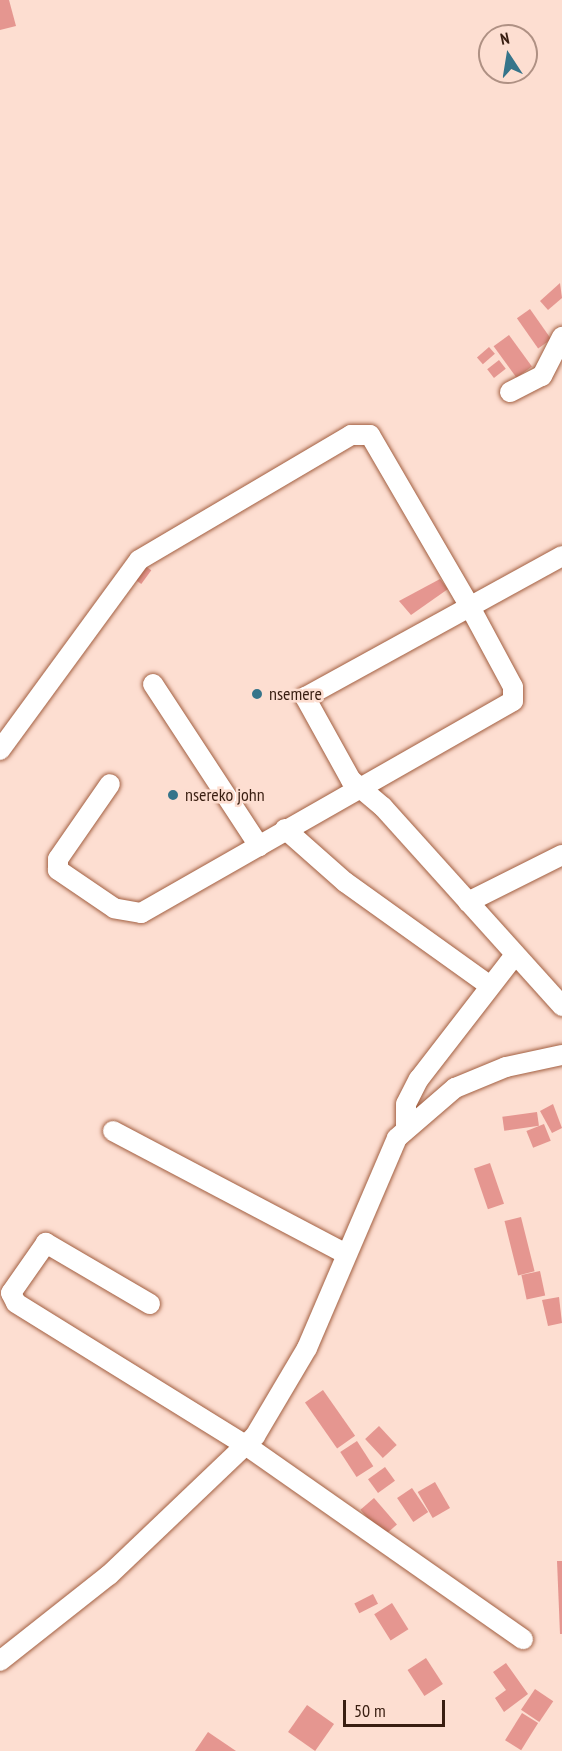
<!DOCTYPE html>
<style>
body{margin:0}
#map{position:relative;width:562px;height:1751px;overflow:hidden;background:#fdded1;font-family:"PT Sans Narrow",sans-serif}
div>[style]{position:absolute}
.building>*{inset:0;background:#e59690;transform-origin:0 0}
.roads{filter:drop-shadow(0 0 2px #a25f41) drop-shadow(0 0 2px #a25f41)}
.minor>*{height:20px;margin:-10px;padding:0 10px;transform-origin:10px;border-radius:10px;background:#fff}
.dots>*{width:16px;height:16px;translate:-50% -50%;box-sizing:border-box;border:3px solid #fdded1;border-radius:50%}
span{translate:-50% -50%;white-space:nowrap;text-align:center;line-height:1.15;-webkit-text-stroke:5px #fdded1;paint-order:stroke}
.poi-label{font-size:18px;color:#391e11}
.left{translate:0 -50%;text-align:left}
.north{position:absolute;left:478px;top:24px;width:60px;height:60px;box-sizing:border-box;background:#fdded1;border:2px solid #af9184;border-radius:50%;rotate:348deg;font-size:16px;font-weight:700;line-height:24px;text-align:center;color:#391e11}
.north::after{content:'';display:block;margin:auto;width:21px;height:27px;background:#36748a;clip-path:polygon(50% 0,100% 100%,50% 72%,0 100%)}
.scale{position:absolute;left:343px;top:1700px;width:102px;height:27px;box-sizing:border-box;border:3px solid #391e11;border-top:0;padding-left:8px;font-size:18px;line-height:21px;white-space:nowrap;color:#391e11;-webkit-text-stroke:4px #fdded1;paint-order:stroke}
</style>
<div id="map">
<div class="building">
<i style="clip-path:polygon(0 0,9px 0,16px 26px,0 30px)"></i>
<i style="clip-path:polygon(560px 283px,562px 298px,548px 310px,540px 301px)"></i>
<i style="left:530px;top:309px;width:37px;height:16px;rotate:55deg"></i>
<i style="left:509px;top:335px;width:39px;height:19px;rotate:54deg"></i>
<i style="left:489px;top:347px;width:9px;height:16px;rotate:49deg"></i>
<i style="left:499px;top:360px;width:11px;height:15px;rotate:52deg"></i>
<i style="left:144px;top:565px;width:9px;height:17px;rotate:36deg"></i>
<i style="clip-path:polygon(440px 579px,448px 589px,411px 615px,399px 601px)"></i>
<i style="clip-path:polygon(553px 1104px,562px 1128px,552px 1133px,540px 1111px)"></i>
<i style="left:537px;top:1112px;width:14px;height:35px;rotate:82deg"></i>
<i style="left:544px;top:1124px;width:18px;height:19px;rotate:68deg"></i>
<i style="left:490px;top:1163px;width:43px;height:17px;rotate:71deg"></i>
<i style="left:521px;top:1217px;width:56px;height:17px;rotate:76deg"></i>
<i style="left:540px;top:1271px;width:25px;height:19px;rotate:78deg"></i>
<i style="clip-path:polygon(559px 1297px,562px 1323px,548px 1326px,542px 1300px)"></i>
<i style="left:323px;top:1390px;width:56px;height:22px;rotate:55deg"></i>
<i style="left:379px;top:1426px;width:26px;height:19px;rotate:47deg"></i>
<i style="left:357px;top:1441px;width:30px;height:20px;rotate:57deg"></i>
<i style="left:385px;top:1467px;width:17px;height:21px;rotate:54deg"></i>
<i style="left:435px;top:1482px;width:30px;height:20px;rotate:60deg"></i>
<i style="left:412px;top:1488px;width:29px;height:18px;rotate:56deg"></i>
<i style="left:374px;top:1498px;width:35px;height:18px;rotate:49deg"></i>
<i style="clip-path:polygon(557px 1561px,562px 1561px,562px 1634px,560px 1634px)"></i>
<i style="left:373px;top:1594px;width:11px;height:21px;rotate:63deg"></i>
<i style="left:392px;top:1603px;width:31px;height:21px;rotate:58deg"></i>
<i style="left:426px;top:1658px;width:31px;height:22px;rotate:57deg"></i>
<i style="clip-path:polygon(506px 1663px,528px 1694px,504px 1712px,495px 1698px,506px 1690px,493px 1672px)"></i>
<i style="left:535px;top:1689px;width:22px;height:25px;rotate:34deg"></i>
<i style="left:307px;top:1705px;width:33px;height:33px;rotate:35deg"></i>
<i style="left:522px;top:1713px;width:19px;height:32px;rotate:32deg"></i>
<i style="clip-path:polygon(208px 1732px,236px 1751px,195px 1751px)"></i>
</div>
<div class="roads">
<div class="minor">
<i style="left:510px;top:392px;width:36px;rotate:-27deg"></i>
<i style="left:542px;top:376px;width:44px;rotate:-62.9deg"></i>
<i style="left:562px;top:556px;width:293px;rotate:151.2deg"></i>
<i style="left:305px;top:697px;width:95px;rotate:61deg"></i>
<i style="left:351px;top:780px;width:42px;rotate:40.2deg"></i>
<i style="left:383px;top:807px;width:268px;rotate:48deg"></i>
<i style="left:153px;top:684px;width:194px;rotate:56.8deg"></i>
<i style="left:0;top:750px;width:235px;rotate:-53.8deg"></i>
<i style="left:139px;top:560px;width:246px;rotate:-30.5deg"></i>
<i style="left:351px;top:435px;width:19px"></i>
<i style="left:370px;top:435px;width:199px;rotate:59.8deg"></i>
<i style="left:470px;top:607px;width:91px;rotate:61.7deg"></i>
<i style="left:513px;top:687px;width:14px;rotate:90deg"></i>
<i style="left:513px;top:701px;width:428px;rotate:150.3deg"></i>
<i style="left:141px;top:913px;width:27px;rotate:-170deg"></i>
<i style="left:114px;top:908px;width:68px;rotate:-145.8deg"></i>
<i style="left:58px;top:870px;width:11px;rotate:-90deg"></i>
<i style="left:58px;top:859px;width:91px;rotate:-55.3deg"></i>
<i style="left:285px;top:829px;width:80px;rotate:41.5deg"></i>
<i style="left:345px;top:882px;width:177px;rotate:35.6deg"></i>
<i style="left:468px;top:902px;width:105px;rotate:-26.6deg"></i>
<i style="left:406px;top:1129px;width:25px;rotate:-90deg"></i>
<i style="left:406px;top:1104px;width:28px;rotate:-63deg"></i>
<i style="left:419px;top:1079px;width:157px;rotate:-52.3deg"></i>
<i style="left:113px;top:1131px;width:263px;rotate:27.8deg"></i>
<i style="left:150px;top:1304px;width:121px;rotate:-149.6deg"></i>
<i style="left:46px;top:1243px;width:61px;rotate:125deg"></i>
<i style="left:11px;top:1293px;width:11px;rotate:63deg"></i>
<i style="left:16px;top:1303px;width:272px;rotate:31.8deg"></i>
<i style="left:247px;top:1446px;width:337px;rotate:35deg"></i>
<i style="left:0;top:1661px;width:139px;rotate:-38.3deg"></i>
<i style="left:109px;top:1575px;width:202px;rotate:-43.6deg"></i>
<i style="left:255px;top:1436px;width:102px;rotate:-59.4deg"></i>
<i style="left:307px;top:1348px;width:228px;rotate:-66.8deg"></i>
<i style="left:397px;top:1138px;width:77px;rotate:-40.8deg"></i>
<i style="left:455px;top:1088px;width:55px;rotate:-22.4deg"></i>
<i style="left:506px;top:1067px;width:57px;rotate:-12.1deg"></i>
</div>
</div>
<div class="dots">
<i style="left:257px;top:694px;background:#36748a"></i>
<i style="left:173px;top:795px;background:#36748a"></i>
</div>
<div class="poi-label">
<span class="left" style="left:269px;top:694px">nsemere</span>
<span class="left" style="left:185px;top:795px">nsereko john</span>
</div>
<div class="north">N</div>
<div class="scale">50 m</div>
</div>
